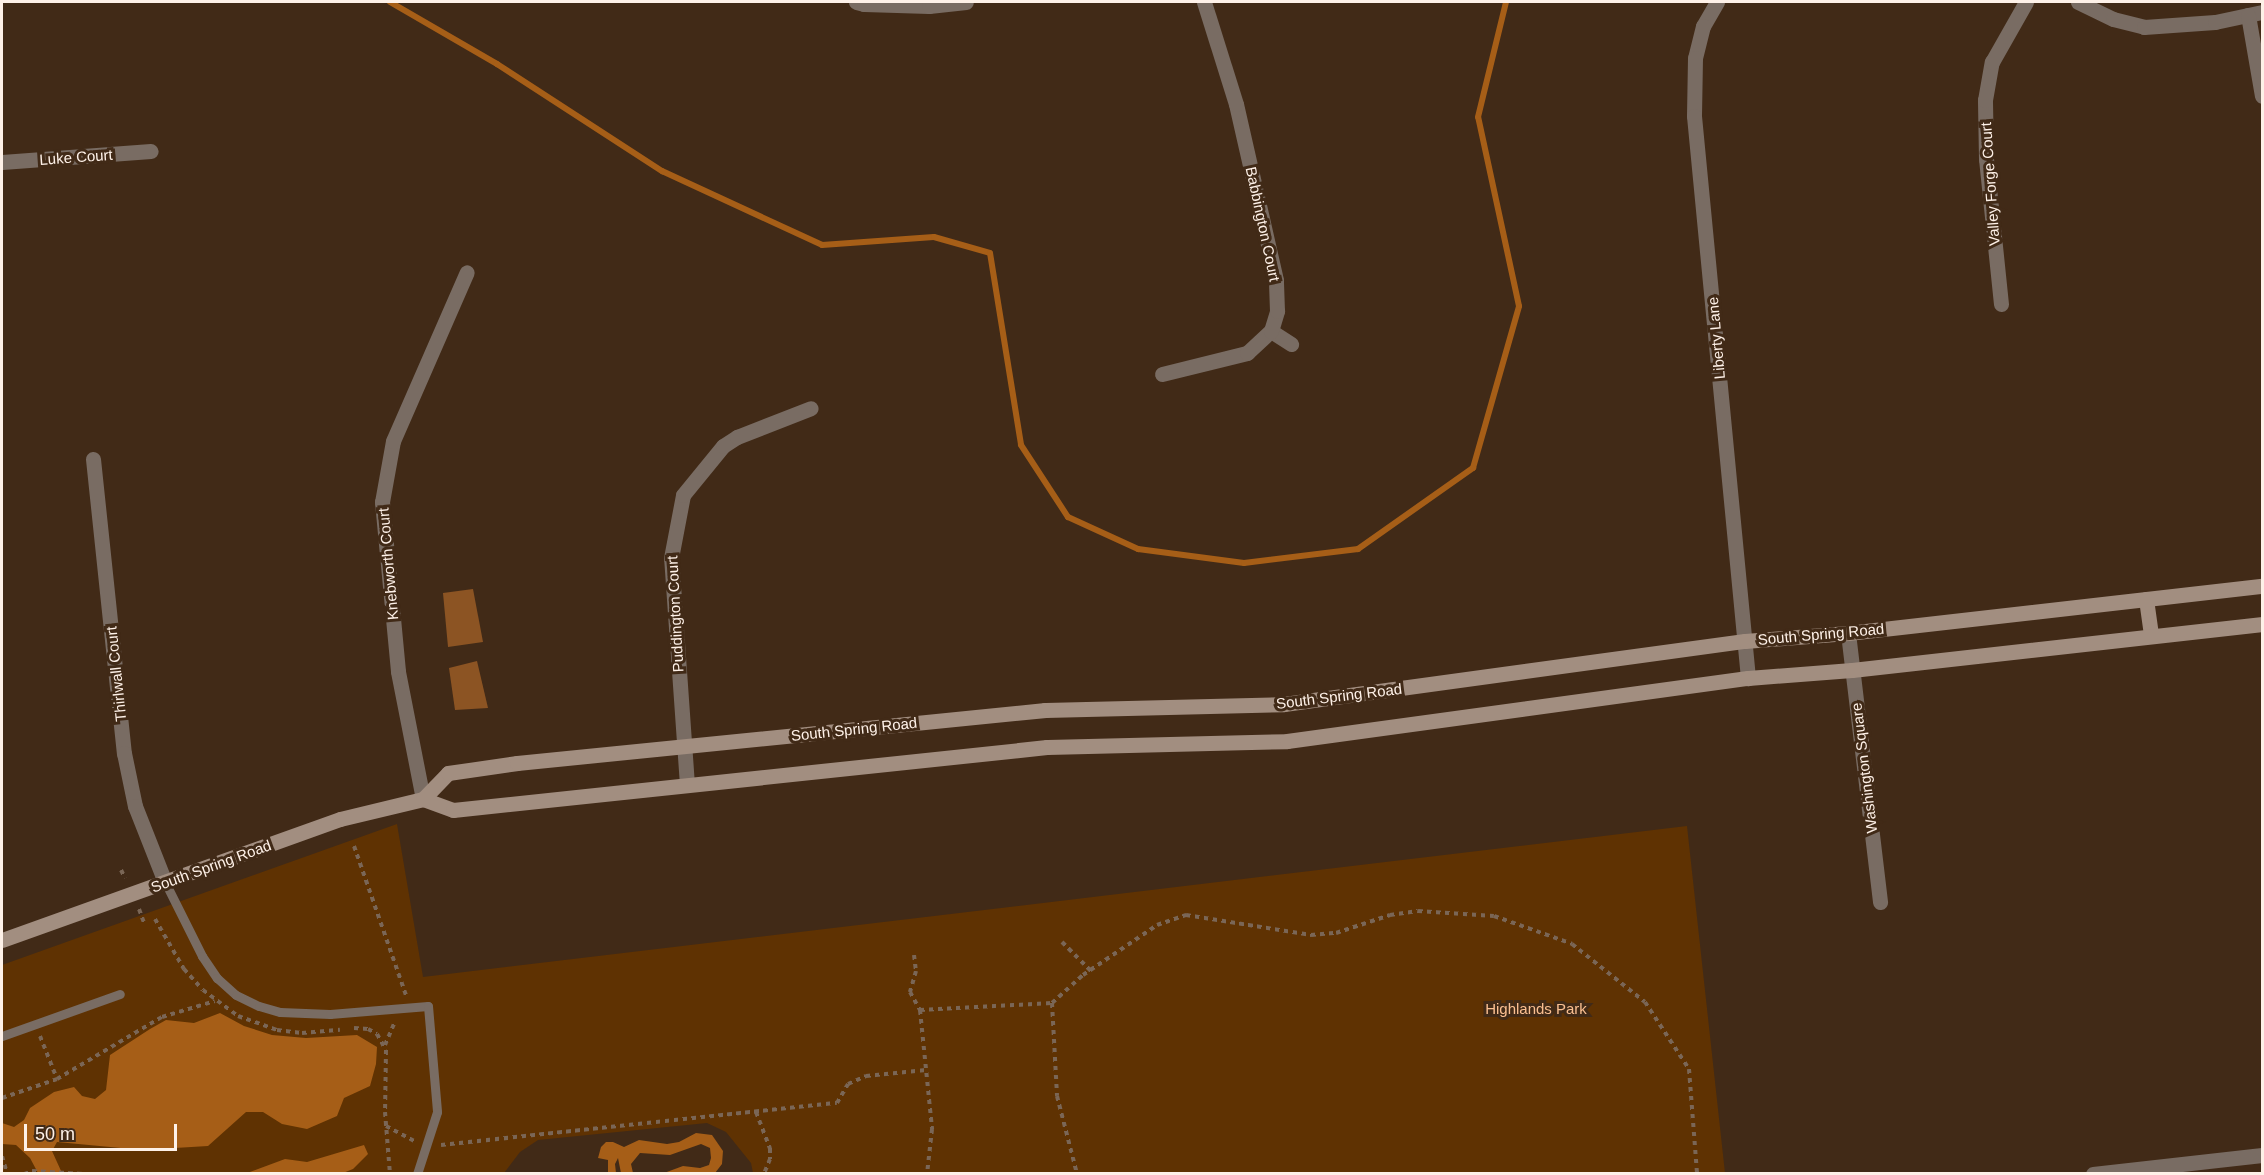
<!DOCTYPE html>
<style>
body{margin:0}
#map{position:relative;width:2264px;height:1175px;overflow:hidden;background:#412a17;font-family:Helvetica,sans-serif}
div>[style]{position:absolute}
.green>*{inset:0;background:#5f3202}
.water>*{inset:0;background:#a65e17}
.stream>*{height:6px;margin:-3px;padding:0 3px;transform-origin:3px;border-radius:3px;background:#a65e17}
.building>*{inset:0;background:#8c5423}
.path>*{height:4px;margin-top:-2px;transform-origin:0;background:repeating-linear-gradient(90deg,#7a6656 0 4.5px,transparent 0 9px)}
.lane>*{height:9px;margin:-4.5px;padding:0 4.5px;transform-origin:4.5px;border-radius:4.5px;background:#796c63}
.street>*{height:15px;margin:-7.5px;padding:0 7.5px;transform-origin:7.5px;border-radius:7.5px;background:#796c63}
.secondary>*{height:15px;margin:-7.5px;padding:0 7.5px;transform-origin:7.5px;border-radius:7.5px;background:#a28e80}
span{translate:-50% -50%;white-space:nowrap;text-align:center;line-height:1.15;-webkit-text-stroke:6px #412a17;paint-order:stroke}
.street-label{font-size:15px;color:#fef1e8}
.park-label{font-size:15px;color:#fabf91}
.frame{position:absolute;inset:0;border:3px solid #fef1e8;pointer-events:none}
.scale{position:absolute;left:24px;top:1124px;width:153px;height:27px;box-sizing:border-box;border:3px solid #fef1e8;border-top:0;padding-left:8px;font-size:18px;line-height:21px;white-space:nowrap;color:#fef1e8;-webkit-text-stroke:4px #412a17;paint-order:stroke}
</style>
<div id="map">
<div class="green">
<i style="clip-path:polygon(397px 824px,423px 977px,1687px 826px,1725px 1173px,753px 1173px,751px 1163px,726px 1132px,707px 1123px,538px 1140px,520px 1152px,504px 1173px,2px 1174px,2px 965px)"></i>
</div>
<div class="water">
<i style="clip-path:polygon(220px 1013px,244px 1026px,272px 1035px,306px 1038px,357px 1035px,377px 1047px,376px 1064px,370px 1086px,344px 1098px,337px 1116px,307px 1129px,282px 1124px,263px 1112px,246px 1112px,208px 1146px,142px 1150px,57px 1142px,52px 1151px,62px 1173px,38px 1173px,30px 1158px,16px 1145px,2px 1144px,2px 1123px,14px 1127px,24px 1120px,30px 1108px,54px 1092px,74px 1087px,82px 1096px,95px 1099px,106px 1090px,110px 1055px,150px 1029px,166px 1020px,194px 1023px)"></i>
<i style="clip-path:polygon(696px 1133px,712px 1135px,723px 1151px,722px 1164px,715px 1173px,664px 1173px,683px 1166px,700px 1168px,709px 1165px,711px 1158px,710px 1148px,701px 1144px,670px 1155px,640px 1153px,631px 1164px,633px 1173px,621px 1173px,618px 1158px,615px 1164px,616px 1173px,608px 1173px,608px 1160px,598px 1158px,601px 1147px,606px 1142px,613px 1142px,624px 1147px,639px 1140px,667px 1144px,679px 1142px)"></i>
<i style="clip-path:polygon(364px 1145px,368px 1154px,353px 1169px,343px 1173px,247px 1173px,285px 1159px,307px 1162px)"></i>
</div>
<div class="stream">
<i style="left:390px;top:2px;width:124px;rotate:30.1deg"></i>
<i style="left:497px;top:64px;width:197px;rotate:33deg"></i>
<i style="left:662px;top:171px;width:176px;rotate:24.8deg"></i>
<i style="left:822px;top:245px;width:112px;rotate:-4.1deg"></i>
<i style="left:934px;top:237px;width:58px;rotate:15.9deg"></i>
<i style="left:990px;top:253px;width:194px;rotate:80.8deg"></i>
<i style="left:1021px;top:445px;width:86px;rotate:56.9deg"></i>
<i style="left:1068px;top:517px;width:77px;rotate:24.6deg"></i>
<i style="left:1138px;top:549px;width:107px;rotate:7.5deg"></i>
<i style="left:1244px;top:563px;width:115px;rotate:-7deg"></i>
<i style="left:1358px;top:549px;width:141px;rotate:-35.2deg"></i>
<i style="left:1473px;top:468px;width:168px;rotate:-74.1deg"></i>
<i style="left:1519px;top:306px;width:193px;rotate:-102.2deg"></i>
<i style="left:1478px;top:117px;width:118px;rotate:-76.3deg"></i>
</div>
<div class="building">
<i style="clip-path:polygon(473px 589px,483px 642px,448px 647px,443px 593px)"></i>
<i style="clip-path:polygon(477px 661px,488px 708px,455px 710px,449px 668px)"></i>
</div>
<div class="path">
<i style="left:354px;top:846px;width:158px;rotate:70.8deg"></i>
<i style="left:121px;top:870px;width:9px;rotate:63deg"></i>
<i style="left:139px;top:909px;width:15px;rotate:70deg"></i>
<i style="left:155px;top:919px;width:58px;rotate:59.9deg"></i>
<i style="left:184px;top:969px;width:28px;rotate:48deg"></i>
<i style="left:203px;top:990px;width:44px;rotate:36.6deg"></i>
<i style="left:238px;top:1016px;width:41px;rotate:19.7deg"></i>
<i style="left:277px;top:1030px;width:25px;rotate:7deg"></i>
<i style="left:302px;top:1033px;width:38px;rotate:-5deg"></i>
<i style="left:1062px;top:942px;width:41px;rotate:45deg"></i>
<i style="left:914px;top:955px;width:16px;rotate:83deg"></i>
<i style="left:916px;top:971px;width:22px;rotate:106deg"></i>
<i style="left:910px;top:992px;width:21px;rotate:61deg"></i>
<i style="left:920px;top:1010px;width:120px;rotate:84.2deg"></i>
<i style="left:932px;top:1129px;width:45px;rotate:96.3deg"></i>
<i style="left:1052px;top:1003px;width:42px;rotate:-42.1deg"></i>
<i style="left:1083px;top:975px;width:89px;rotate:-34deg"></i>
<i style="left:1157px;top:925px;width:31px;rotate:-19deg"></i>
<i style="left:1186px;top:915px;width:127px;rotate:9.1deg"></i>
<i style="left:1311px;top:935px;width:25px;rotate:-5deg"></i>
<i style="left:1336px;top:933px;width:57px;rotate:-18.4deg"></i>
<i style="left:1390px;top:915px;width:28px;rotate:-8deg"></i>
<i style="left:1418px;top:911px;width:76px;rotate:3.8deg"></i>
<i style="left:1494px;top:916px;width:83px;rotate:19.7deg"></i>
<i style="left:1572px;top:944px;width:93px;rotate:38.5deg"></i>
<i style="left:1645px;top:1002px;width:80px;rotate:56.7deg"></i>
<i style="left:1689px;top:1069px;width:105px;rotate:85.6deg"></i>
<i style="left:920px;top:1010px;width:132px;rotate:-3deg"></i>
<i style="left:1052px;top:1003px;width:93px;rotate:86.9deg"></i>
<i style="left:1057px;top:1096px;width:81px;rotate:75.6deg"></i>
<i style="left:354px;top:1028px;width:14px;rotate:4deg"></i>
<i style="left:368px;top:1029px;width:10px;rotate:29deg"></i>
<i style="left:377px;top:1034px;width:18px;rotate:61deg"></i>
<i style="left:386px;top:1050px;width:62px;rotate:90.9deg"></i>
<i style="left:385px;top:1112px;width:62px;rotate:85.4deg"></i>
<i style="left:40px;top:1036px;width:46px;rotate:68.4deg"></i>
<i style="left:385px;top:1045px;width:25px;rotate:-67deg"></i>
<i style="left:2px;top:1098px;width:58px;rotate:-19.1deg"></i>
<i style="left:57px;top:1079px;width:122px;rotate:-30.6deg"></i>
<i style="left:162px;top:1017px;width:55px;rotate:-16.8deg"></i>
<i style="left:756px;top:1112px;width:39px;rotate:69deg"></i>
<i style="left:770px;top:1148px;width:11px;rotate:90deg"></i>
<i style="left:770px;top:1159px;width:16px;rotate:112deg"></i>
<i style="left:386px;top:1126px;width:32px;rotate:28deg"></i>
<i style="left:441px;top:1145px;width:398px;rotate:-6.1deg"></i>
<i style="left:837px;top:1103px;width:22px;rotate:-60deg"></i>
<i style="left:848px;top:1084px;width:20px;rotate:-24deg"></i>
<i style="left:866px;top:1076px;width:60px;rotate:-5.7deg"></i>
<i style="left:2px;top:1156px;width:19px;rotate:74deg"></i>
<i style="left:24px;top:1174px;width:9px;rotate:-21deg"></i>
<i style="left:32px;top:1171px;width:52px;rotate:3.3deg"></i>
</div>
<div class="lane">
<i style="left:165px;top:882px;width:83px;rotate:63.4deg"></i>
<i style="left:202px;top:956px;width:27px;rotate:56deg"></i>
<i style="left:217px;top:978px;width:25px;rotate:42deg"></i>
<i style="left:236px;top:995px;width:25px;rotate:26deg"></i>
<i style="left:259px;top:1006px;width:22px;rotate:16deg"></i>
<i style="left:280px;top:1012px;width:50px;rotate:2.3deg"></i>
<i style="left:330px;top:1014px;width:98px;rotate:-4.7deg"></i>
<i style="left:428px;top:1006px;width:106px;rotate:85.1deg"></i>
<i style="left:437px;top:1112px;width:65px;rotate:107.9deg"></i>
<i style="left:2px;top:1036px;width:125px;rotate:-19.6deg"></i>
</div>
<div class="street">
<i style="left:856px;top:2px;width:8px;rotate:14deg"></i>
<i style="left:864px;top:4px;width:65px;rotate:1.8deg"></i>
<i style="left:929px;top:6px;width:37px;rotate:-6deg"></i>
<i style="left:1717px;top:2px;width:28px;rotate:120deg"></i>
<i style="left:1703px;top:26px;width:33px;rotate:104deg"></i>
<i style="left:1695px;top:58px;width:58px;rotate:91deg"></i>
<i style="left:1694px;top:116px;width:565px;rotate:84.51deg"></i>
<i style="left:2078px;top:2px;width:39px;rotate:26deg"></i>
<i style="left:2113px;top:19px;width:32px;rotate:14deg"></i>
<i style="left:2144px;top:27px;width:71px;rotate:-4deg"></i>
<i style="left:2215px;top:22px;width:48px;rotate:-12deg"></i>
<i style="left:2248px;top:15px;width:82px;rotate:80.2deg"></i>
<i style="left:2px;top:162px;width:149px;rotate:-4.2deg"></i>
<i style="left:2001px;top:304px;width:146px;rotate:-95.9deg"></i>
<i style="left:1986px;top:159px;width:59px;rotate:-91deg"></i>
<i style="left:1985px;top:100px;width:39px;rotate:-80deg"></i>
<i style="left:1992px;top:62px;width:69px;rotate:-60.5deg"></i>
<i style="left:1271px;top:331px;width:24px;rotate:33deg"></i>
<i style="left:1162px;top:374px;width:88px;rotate:-13.9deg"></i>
<i style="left:1247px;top:353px;width:33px;rotate:-43deg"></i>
<i style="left:1271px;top:331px;width:21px;rotate:-73deg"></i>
<i style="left:1277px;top:311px;width:31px;rotate:-92deg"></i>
<i style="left:1276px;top:280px;width:180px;rotate:-102.8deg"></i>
<i style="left:1236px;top:104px;width:107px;rotate:-107.4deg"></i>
<i style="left:93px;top:459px;width:296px;rotate:84deg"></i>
<i style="left:124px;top:753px;width:54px;rotate:78.3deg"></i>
<i style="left:135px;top:806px;width:82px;rotate:68.5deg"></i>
<i style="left:1848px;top:633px;width:271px;rotate:83.2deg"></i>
<i style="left:687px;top:785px;width:228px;rotate:-94deg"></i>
<i style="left:671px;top:558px;width:64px;rotate:-79.2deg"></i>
<i style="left:683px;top:495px;width:63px;rotate:-50.8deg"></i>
<i style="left:723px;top:446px;width:17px;rotate:-33deg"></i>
<i style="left:737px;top:437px;width:79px;rotate:-21.4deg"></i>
<i style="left:423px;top:799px;width:130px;rotate:-101.1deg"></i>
<i style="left:398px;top:671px;width:170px;rotate:-95.4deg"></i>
<i style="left:382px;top:502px;width:62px;rotate:-79.8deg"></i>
<i style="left:393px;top:441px;width:184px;rotate:-66.4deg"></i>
<i style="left:2093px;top:1174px;width:170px;rotate:-6.4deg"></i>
</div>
<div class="secondary">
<i style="left:2146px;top:599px;width:37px;rotate:82deg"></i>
<i style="left:423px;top:799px;width:32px;rotate:20deg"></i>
<i style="left:453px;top:810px;width:597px;rotate:-6.05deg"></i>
<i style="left:1047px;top:747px;width:240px;rotate:-1.4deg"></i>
<i style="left:1287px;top:741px;width:465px;rotate:-7.8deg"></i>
<i style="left:1748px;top:678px;width:104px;rotate:-4.4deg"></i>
<i style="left:1852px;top:670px;width:413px;rotate:-6.4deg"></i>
<i style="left:2px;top:940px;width:359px;rotate:-19.7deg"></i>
<i style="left:340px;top:819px;width:85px;rotate:-13.5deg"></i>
<i style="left:423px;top:799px;width:36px;rotate:-46deg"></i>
<i style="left:448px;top:773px;width:70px;rotate:-8.2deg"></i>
<i style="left:517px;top:763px;width:531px;rotate:-5.73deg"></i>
<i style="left:1045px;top:710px;width:239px;rotate:-1.4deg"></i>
<i style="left:1284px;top:704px;width:465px;rotate:-7.8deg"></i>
<i style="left:1745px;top:641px;width:103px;rotate:-4.4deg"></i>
<i style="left:1848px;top:633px;width:417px;rotate:-6.5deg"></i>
</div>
<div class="street-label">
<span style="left:76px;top:157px;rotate:-4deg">Luke Court</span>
<span style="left:1990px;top:184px;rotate:-94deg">Valley Forge Court</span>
<span style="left:1263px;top:224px;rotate:78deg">Babbington Court</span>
<span style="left:1716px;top:338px;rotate:-95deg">Liberty Lane</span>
<span style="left:388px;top:564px;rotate:-95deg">Knebworth Court</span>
<span style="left:675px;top:614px;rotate:-93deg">Puddington Court</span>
<span style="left:1821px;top:634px;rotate:-5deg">South Spring Road</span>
<span style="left:116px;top:674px;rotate:-96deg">Thirlwall Court</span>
<span style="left:1339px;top:696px;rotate:-7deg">South Spring Road</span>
<span style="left:854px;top:729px;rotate:-6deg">South Spring Road</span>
<span style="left:1864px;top:768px;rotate:-97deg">Washington Square</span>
<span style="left:211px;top:866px;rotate:-20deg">South Spring Road</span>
</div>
<div class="park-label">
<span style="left:1536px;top:1009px">Highlands Park</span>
</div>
<div class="frame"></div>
<div class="scale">50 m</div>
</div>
